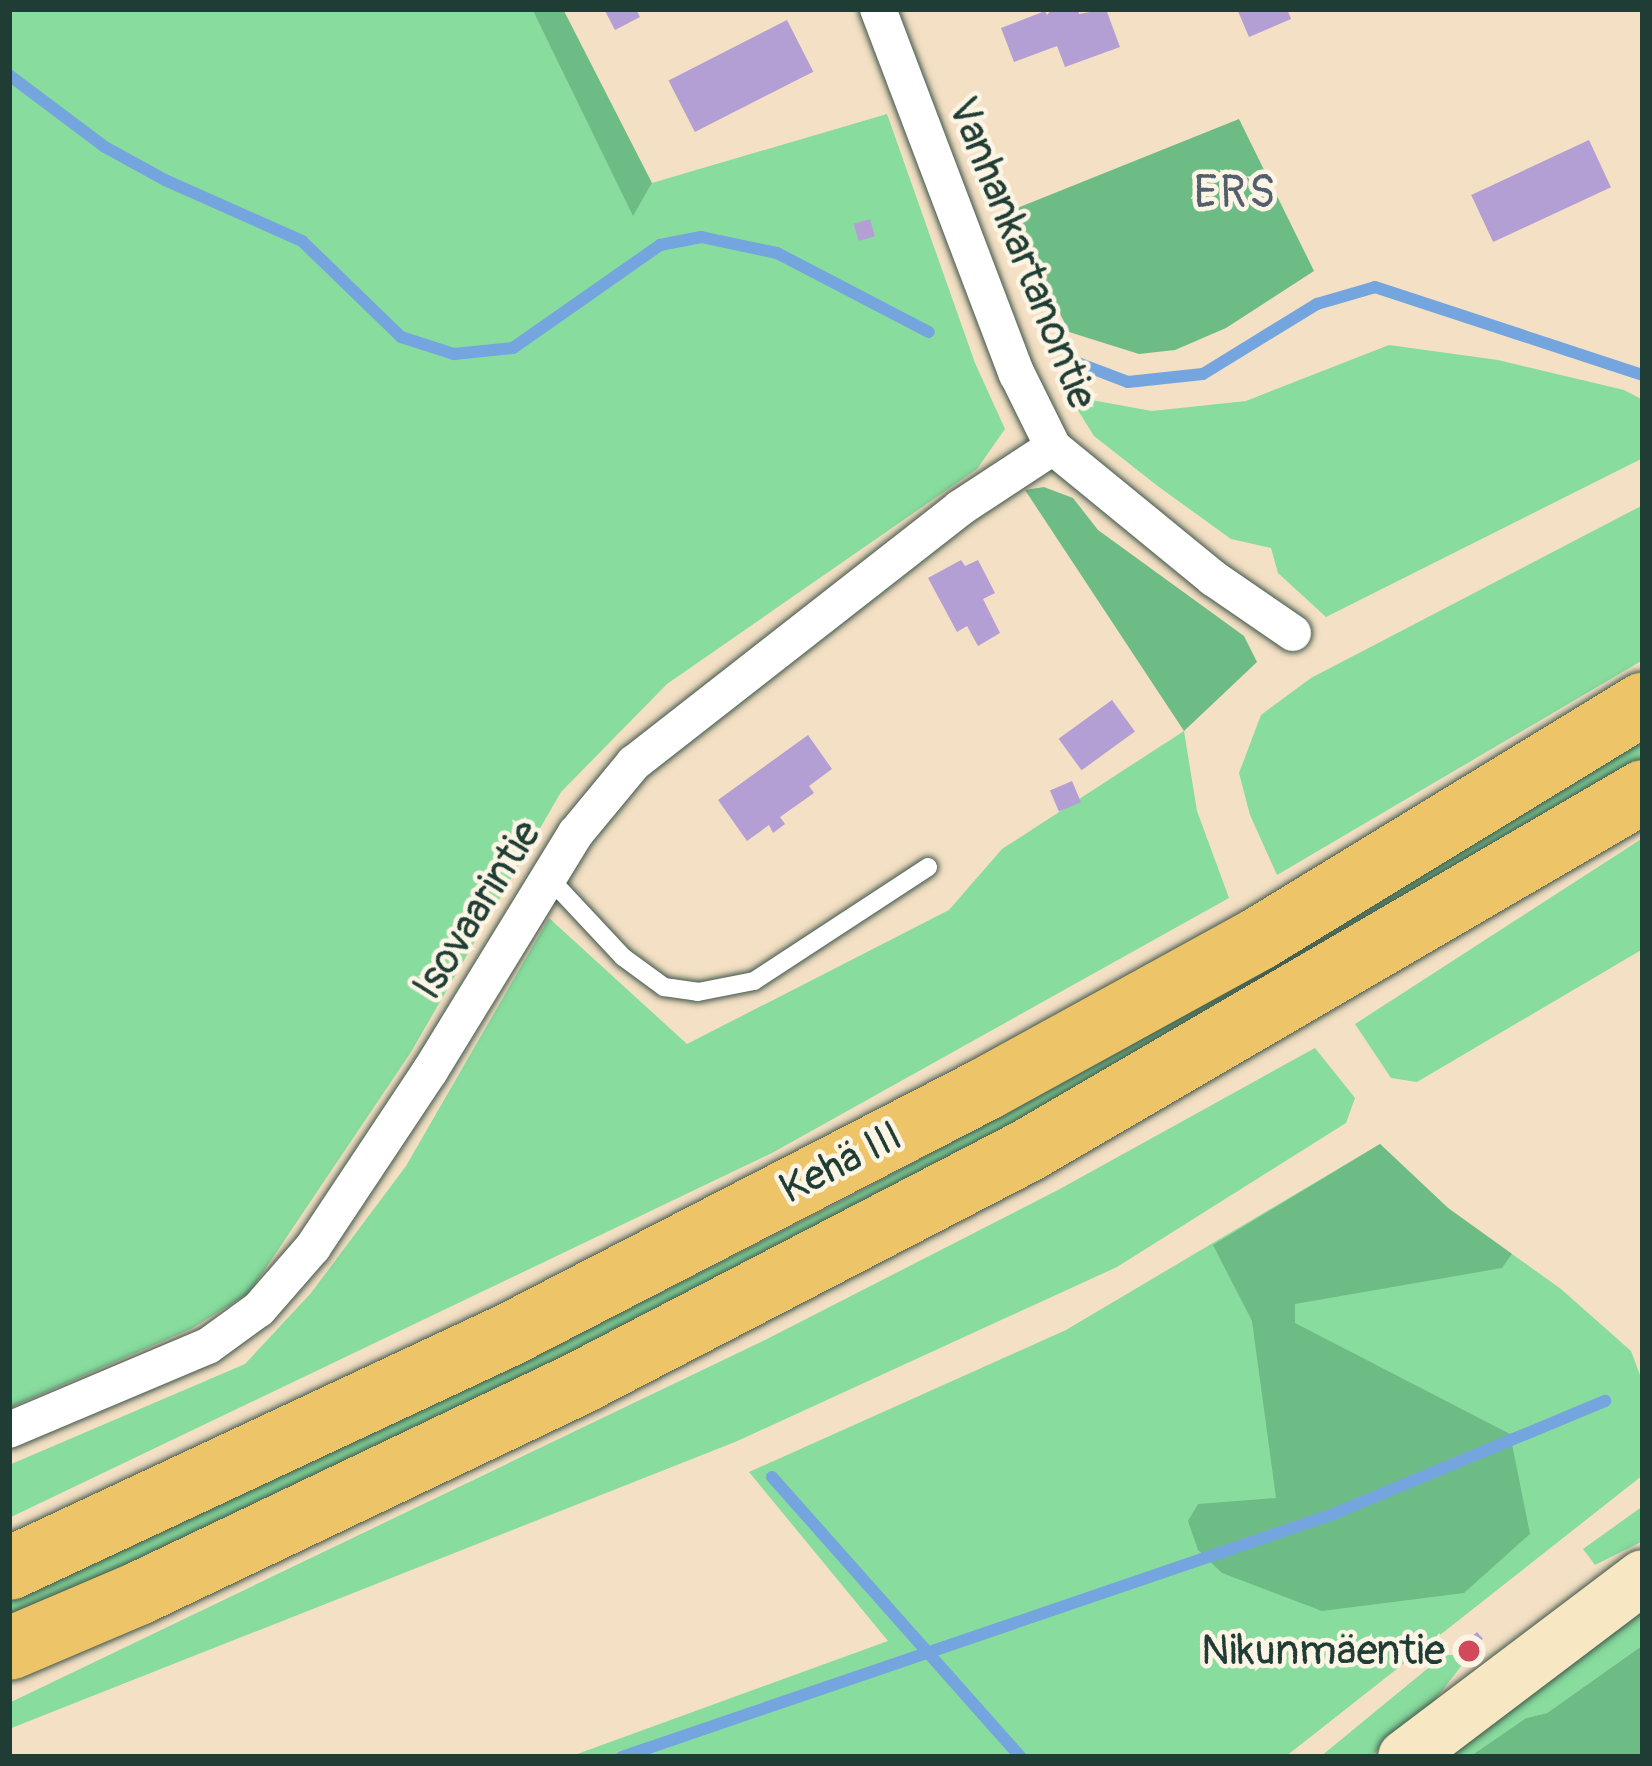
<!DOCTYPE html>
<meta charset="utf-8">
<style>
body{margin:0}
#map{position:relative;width:1652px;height:1766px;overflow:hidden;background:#f4e0c4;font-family:Pangolin,sans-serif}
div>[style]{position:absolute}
.green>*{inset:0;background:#88dc9e}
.forest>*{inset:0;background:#6ebc85}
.stream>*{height:12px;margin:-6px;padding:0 6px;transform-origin:6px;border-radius:6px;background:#74a5df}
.building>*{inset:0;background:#b49fd5;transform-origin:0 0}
.roads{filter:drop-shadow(0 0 3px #3f554a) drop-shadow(0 0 3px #3f554a)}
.service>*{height:18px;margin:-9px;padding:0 9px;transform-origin:9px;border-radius:9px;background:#fff}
.minor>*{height:36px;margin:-18px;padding:0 18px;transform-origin:18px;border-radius:18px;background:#fff}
.secondary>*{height:54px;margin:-27px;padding:0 27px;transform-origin:27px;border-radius:27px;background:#f8e7c3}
.trunk>*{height:63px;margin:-31.5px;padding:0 31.5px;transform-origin:31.5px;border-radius:31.5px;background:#eec469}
.dots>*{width:33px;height:33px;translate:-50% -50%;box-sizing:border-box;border:6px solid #fcf5e5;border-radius:50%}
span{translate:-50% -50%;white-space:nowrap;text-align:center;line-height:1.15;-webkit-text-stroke:9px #fcf5e5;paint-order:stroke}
.street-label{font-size:42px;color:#1f3d34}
.poi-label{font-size:42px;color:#1f3d34}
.right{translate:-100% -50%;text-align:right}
.neighbourhood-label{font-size:45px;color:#535f6c;letter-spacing:3px}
.frame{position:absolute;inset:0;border:12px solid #1f3d34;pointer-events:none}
</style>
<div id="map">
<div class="green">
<i style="clip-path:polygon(9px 9px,532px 9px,633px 215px,652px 183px,887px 114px,975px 363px,1005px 429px,977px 469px,667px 684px,561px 792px,411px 1052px,249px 1293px,191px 1329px,9px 1408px)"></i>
<i style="clip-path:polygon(1389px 345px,1498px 360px,1624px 390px,1643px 400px,1643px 458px,1326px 617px,1278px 573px,1271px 548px,1231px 539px,1159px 487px,1094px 436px,1069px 396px,1152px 411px,1246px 401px)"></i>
<i style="clip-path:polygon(1643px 505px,1643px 660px,1277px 875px,1250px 815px,1239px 773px,1261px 715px,1311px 678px)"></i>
<i style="clip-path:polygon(1184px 731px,1197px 811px,1229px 898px,772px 1153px,9px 1518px,9px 1465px,245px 1364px,311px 1293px,406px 1166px,549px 918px,687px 1044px,949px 910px,1002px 849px)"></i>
<i style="clip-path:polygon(1643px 739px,1643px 758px,1136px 1059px,559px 1359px,9px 1623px,9px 1599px,557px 1345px,842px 1201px,1136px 1043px)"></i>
<i style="clip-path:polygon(1643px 838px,1643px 949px,1417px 1082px,1391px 1078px,1355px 1024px)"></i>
<i style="clip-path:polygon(1315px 1048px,1355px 1098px,1346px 1123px,1117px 1267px,735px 1442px,9px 1729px,9px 1703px,767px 1339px,1058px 1190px)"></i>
<i style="clip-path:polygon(1380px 1144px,1448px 1208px,1561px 1289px,1631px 1351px,1643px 1383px,1643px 1475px,1285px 1757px,569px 1757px,888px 1641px,749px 1472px,1066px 1330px)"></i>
<i style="clip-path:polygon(1643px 1506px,1643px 1541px,1595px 1565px,1583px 1549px)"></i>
<i style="clip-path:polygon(1643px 1609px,1643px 1645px,1547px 1713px,1526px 1718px,1469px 1757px,1444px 1757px)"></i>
<i style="clip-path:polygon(1444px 1655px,1454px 1655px,1462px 1665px,1421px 1718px,1369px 1757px,1320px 1757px)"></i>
</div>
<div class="forest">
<i style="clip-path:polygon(532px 9px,563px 9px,652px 183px,633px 216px)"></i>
<i style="clip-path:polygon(1239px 119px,1314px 271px,1226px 328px,1175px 350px,1139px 354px,1069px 332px,1010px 211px)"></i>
<i style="clip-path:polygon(1044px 487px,1073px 498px,1098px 530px,1244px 636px,1257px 662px,1184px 731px,1025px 490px)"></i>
<i style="clip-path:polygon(1380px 1144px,1448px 1208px,1512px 1254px,1502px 1268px,1295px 1304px,1295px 1323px,1510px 1434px,1530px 1534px,1464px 1593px,1322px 1611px,1222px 1573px,1198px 1550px,1188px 1521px,1198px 1504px,1276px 1498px,1252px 1321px,1213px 1245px)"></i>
<i style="clip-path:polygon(1643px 1645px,1643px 1757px,1469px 1757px,1526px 1718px,1547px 1713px)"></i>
</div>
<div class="stream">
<i style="left:9px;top:75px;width:120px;rotate:36.9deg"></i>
<i style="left:105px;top:147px;width:68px;rotate:28.8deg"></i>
<i style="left:165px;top:180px;width:150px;rotate:24deg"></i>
<i style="left:302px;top:241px;width:138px;rotate:44.1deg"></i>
<i style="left:401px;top:337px;width:56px;rotate:17.8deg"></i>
<i style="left:454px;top:354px;width:59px;rotate:-5.8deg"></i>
<i style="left:513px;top:348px;width:179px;rotate:-35deg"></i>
<i style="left:660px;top:245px;width:42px;rotate:-11deg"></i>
<i style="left:701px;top:237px;width:78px;rotate:11.9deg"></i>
<i style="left:777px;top:253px;width:171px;rotate:27.5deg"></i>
<i style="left:1078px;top:363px;width:53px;rotate:20.8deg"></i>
<i style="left:1128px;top:382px;width:75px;rotate:-6.1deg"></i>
<i style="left:1203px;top:374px;width:134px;rotate:-31.6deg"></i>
<i style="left:1317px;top:304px;width:60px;rotate:-16.3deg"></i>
<i style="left:1375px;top:287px;width:282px;rotate:18.2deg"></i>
<i style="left:772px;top:1477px;width:375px;rotate:48.4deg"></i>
<i style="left:622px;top:1757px;width:749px;rotate:-18.85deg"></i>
<i style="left:1331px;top:1515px;width:297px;rotate:-22.6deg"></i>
</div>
<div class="building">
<i style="clip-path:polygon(604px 9px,636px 9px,640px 17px,615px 30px)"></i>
<i style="clip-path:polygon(1052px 9px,1078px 9px,1079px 14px,1106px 9px,1120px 47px,1065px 67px,1057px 46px,1014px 62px,1001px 28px,1045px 11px,1047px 15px)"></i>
<i style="clip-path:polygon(1237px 9px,1287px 9px,1291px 19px,1249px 37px)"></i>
<i style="left:787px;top:20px;width:58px;height:133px;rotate:63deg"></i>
<i style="left:1589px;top:140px;width:52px;height:130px;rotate:65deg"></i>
<i style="left:870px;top:219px;width:18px;height:17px;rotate:74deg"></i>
<i style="clip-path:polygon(961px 560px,965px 566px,978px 560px,995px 593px,983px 599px,1000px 633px,978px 646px,967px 626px,957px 632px,928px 578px)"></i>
<i style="left:1112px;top:700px;width:39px;height:66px;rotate:54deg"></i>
<i style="clip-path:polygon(808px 735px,832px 769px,809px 786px,814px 793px,780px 817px,785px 824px,773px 833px,769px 825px,747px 841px,718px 800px)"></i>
<i style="left:1072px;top:781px;width:23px;height:24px;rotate:67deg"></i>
<i style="left:1477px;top:1632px;width:9px;height:26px;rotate:49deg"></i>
</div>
<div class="roads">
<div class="service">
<i style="left:550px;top:879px;width:107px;rotate:46.9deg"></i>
<i style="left:623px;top:957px;width:51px;rotate:36.2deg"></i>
<i style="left:664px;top:987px;width:34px;rotate:8deg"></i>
<i style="left:698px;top:992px;width:57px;rotate:-11.1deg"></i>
<i style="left:754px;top:981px;width:208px;rotate:-33.2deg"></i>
</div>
<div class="minor">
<i style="left:878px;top:9px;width:391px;rotate:69.2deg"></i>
<i style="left:1017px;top:374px;width:81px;rotate:63.7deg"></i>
<i style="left:1053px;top:447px;width:207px;rotate:39.3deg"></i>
<i style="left:1213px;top:578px;width:97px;rotate:34.5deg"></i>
<i style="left:9px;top:1430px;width:216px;rotate:-22.9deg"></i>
<i style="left:208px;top:1346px;width:63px;rotate:-36deg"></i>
<i style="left:259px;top:1309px;width:82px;rotate:-48.9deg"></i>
<i style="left:313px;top:1247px;width:211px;rotate:-56.4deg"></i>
<i style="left:430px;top:1071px;width:279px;rotate:-58.5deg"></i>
<i style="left:576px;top:833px;width:91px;rotate:-50.4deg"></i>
<i style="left:634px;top:763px;width:414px;rotate:-38deg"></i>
<i style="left:960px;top:508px;width:111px;rotate:-33.3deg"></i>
</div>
<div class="secondary">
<i style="left:1405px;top:1757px;width:298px;rotate:-37.1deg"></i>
</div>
<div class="trunk">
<i style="left:9px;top:1568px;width:552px;rotate:-25.08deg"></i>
<i style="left:509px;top:1334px;width:537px;rotate:-27.28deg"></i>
<i style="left:986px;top:1088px;width:309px;rotate:-28.8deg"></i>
<i style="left:1257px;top:939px;width:452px;rotate:-31.4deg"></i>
<i style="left:9px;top:1648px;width:140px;rotate:-23.1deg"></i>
<i style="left:138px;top:1593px;width:492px;rotate:-25.5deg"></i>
<i style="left:582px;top:1381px;width:501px;rotate:-27.43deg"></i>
<i style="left:1027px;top:1150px;width:713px;rotate:-30.23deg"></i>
</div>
</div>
<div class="dots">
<i style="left:1469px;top:1651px;background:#d1495b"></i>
</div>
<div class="street-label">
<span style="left:1022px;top:253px;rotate:68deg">Vanhankartanontie</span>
<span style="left:477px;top:910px;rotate:-58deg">Isovaarintie</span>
<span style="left:841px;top:1163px;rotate:-27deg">Kehä III</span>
</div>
<div class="poi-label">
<span class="right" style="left:1445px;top:1651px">Nikunmäentie</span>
</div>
<div class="neighbourhood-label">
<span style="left:1236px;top:194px">ERS</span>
</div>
<div class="frame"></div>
</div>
